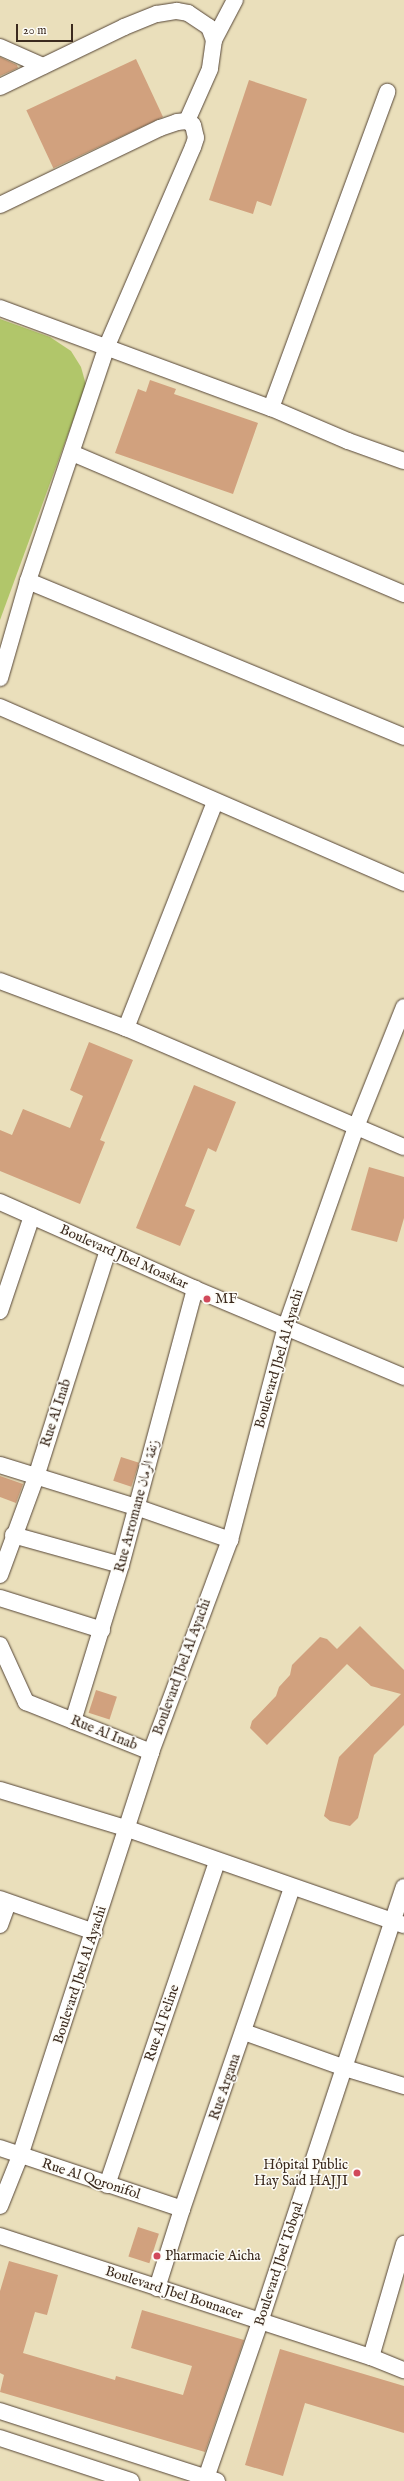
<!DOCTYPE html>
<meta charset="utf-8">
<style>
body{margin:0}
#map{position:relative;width:404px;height:2481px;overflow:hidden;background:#eadfbb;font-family:"IM FELL English",Amiri,serif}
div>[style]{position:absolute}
.green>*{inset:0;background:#b1c66a}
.building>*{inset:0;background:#d1a17e;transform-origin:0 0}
.roads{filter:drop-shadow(0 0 1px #554536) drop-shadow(0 0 1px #554536)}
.street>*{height:16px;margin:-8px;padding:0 8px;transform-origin:8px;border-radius:8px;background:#fff}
.dots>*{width:11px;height:11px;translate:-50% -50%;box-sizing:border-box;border:2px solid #fdfcf7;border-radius:50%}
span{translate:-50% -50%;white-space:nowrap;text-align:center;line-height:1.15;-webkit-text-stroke:3px #fdfcf7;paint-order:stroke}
.street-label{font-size:14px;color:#3b2a1e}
.poi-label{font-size:14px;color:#3b2a1e}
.left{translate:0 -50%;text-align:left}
.right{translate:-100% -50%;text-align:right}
.scale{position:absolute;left:16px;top:24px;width:57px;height:18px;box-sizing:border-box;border:2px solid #3b2a1e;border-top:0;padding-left:5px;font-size:12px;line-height:14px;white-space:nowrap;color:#3b2a1e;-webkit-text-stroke:3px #fdfcf7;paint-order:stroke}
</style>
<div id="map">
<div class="green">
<i style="clip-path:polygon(0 319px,50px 337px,71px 351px,81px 367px,86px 385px,0 620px)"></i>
</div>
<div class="building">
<i style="clip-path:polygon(0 57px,17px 65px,18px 68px,0 76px)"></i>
<i style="left:136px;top:59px;width:64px;height:121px;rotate:65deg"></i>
<i style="clip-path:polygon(249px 80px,307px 99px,271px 206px,257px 201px,253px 214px,209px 200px)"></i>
<i style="clip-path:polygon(150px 380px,176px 389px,174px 394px,258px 423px,233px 494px,115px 453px,138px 389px,146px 392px)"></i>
<i style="clip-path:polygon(89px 1042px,133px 1060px,100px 1140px,105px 1142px,80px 1204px,0 1171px,0 1130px,12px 1135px,23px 1109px,70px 1128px,83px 1096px,70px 1090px)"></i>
<i style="clip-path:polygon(194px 1085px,236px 1102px,216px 1152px,208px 1148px,185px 1206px,195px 1210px,180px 1246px,136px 1228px)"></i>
<i style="clip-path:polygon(369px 1167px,404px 1177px,404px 1218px,397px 1242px,351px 1230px)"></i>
<i style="left:121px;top:1457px;width:19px;height:25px;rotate:18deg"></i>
<i style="clip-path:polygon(0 1476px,23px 1484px,16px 1503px,0 1497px)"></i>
<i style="clip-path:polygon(360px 1626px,404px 1670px,404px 1725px,374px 1755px,358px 1818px,350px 1826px,330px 1821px,324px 1816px,339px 1757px,401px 1694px,371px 1686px,347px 1664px,267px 1745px,250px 1728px,252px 1721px,276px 1696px,279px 1687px,290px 1675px,292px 1665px,320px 1637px,327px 1639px,337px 1649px)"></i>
<i style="left:96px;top:1690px;width:22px;height:24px;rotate:18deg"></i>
<i style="left:138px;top:2227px;width:22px;height:31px;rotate:18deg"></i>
<i style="clip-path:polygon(9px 2261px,58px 2275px,47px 2315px,35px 2312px,23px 2353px,115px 2380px,116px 2376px,183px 2395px,192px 2366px,131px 2348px,142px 2310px,244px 2340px,205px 2452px,0 2392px,4px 2375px,0 2373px,0 2291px)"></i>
<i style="clip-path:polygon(280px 2349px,404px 2386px,404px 2433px,305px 2403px,283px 2476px,245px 2465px)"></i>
</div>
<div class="roads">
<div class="street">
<i style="left:214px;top:40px;width:45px;rotate:-62.3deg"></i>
<i style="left:0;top:47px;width:47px;rotate:23.8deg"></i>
<i style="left:0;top:87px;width:138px;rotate:-25.8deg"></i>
<i style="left:124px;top:27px;width:35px;rotate:-22deg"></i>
<i style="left:157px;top:14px;width:20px;rotate:-9deg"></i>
<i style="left:177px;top:11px;width:11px;rotate:10deg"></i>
<i style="left:188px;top:13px;width:25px;rotate:34deg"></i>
<i style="left:209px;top:27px;width:14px;rotate:69deg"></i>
<i style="left:214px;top:40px;width:29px;rotate:98deg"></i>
<i style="left:210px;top:69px;width:57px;rotate:113.9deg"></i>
<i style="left:0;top:205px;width:178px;rotate:-25.7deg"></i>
<i style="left:160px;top:128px;width:18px;rotate:-19deg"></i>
<i style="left:177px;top:122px;width:10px;rotate:-6deg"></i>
<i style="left:187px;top:121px;width:7px;rotate:34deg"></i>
<i style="left:193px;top:125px;width:13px;rotate:77deg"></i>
<i style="left:196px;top:138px;width:9px;rotate:108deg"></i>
<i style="left:193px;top:147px;width:217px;rotate:113.4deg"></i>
<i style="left:107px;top:346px;width:248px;rotate:108.6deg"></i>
<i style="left:28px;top:581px;width:101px;rotate:106.1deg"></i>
<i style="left:0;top:308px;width:289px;rotate:20.3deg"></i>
<i style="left:271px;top:408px;width:84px;rotate:23.2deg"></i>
<i style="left:348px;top:441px;width:59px;rotate:19.7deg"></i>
<i style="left:271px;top:408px;width:337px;rotate:-69.8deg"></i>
<i style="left:72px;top:453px;width:361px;rotate:23deg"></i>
<i style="left:28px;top:581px;width:407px;rotate:22.5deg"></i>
<i style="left:0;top:707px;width:441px;rotate:23.5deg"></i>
<i style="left:0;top:981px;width:134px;rotate:20.5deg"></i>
<i style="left:126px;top:1028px;width:302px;rotate:23.2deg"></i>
<i style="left:126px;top:1028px;width:243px;rotate:-68.5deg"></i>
<i style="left:0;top:1202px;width:214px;rotate:24deg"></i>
<i style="left:195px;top:1289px;width:227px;rotate:22.8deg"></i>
<i style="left:0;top:1311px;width:100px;rotate:-71.4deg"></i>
<i style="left:0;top:1465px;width:142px;rotate:17.2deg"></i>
<i style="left:136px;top:1507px;width:100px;rotate:19.3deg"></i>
<i style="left:13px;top:1535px;width:112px;rotate:15.5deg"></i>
<i style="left:0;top:1575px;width:104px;rotate:-69.8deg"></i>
<i style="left:36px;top:1477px;width:238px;rotate:-72.4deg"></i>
<i style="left:0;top:1598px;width:107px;rotate:17.4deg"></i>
<i style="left:0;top:1645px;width:63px;rotate:65.5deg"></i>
<i style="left:26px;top:1702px;width:135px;rotate:21.8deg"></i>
<i style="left:73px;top:1721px;width:163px;rotate:-72.9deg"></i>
<i style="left:121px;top:1565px;width:286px;rotate:-75deg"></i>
<i style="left:0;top:1790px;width:134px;rotate:16.9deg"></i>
<i style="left:128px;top:1829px;width:292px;rotate:19.2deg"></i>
<i style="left:0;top:1899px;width:100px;rotate:19.3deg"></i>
<i style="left:0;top:1925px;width:23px;rotate:-70deg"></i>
<i style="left:244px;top:2032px;width:107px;rotate:19.6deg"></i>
<i style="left:345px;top:2068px;width:62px;rotate:17deg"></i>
<i style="left:0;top:2148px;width:192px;rotate:18.5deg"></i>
<i style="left:107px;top:2185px;width:342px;rotate:-71.2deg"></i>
<i style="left:0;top:2206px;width:54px;rotate:-68.2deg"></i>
<i style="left:20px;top:2156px;width:425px;rotate:-72deg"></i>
<i style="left:151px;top:1752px;width:226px;rotate:-69.6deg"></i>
<i style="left:230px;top:1540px;width:221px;rotate:-75.3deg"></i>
<i style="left:286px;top:1326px;width:211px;rotate:-70.6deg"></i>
<i style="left:356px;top:1127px;width:129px;rotate:-68.2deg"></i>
<i style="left:0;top:2236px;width:390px;rotate:18.1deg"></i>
<i style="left:371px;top:2357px;width:35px;rotate:22deg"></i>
<i style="left:157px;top:2288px;width:83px;rotate:-72.4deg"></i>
<i style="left:182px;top:2209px;width:340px;rotate:-71.1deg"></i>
<i style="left:371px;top:2357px;width:118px;rotate:-73.7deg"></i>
<i style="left:0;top:2411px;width:228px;rotate:17.9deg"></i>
<i style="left:0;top:2438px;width:138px;rotate:18.2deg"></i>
<i style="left:205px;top:2481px;width:168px;rotate:-70.9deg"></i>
<i style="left:260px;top:2322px;width:458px;rotate:-71.7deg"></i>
</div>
</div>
<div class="dots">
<i style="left:207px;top:1299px;background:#d1495b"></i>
<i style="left:357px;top:2173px;background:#d1495b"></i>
<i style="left:157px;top:2256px;background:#d1495b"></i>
</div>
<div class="street-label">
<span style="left:124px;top:1257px;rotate:24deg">Boulevard Jbel Moaskar</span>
<span style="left:279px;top:1359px;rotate:-74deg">Boulevard Jbel Al Ayachi</span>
<span style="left:56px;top:1413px;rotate:-72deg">Rue Al Inab</span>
<span style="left:137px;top:1506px;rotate:-75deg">Rue Arromane زنقة الرمان</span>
<span style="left:182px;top:1667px;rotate:-70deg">Boulevard Jbel Al Ayachi</span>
<span style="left:104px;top:1733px;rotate:22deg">Rue Al Inab</span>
<span style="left:80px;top:1975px;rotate:-72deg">Boulevard Jbel Al Ayachi</span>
<span style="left:162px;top:2023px;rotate:-71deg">Rue Al Feline</span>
<span style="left:225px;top:2087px;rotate:-71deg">Rue Argana</span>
<span style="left:91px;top:2179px;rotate:18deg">Rue Al Qoronifol</span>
<span style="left:279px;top:2264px;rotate:-72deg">Boulevard Jbel Tobqal</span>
<span style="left:174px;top:2293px;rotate:18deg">Boulevard Jbel Bounacer</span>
</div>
<div class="poi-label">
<span class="left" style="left:215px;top:1299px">MF</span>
<span class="right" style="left:348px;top:2173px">Hôpital Public<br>Hay Said HAJJI</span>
<span class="left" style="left:165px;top:2256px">Pharmacie Aicha</span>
</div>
<div class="scale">20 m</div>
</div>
